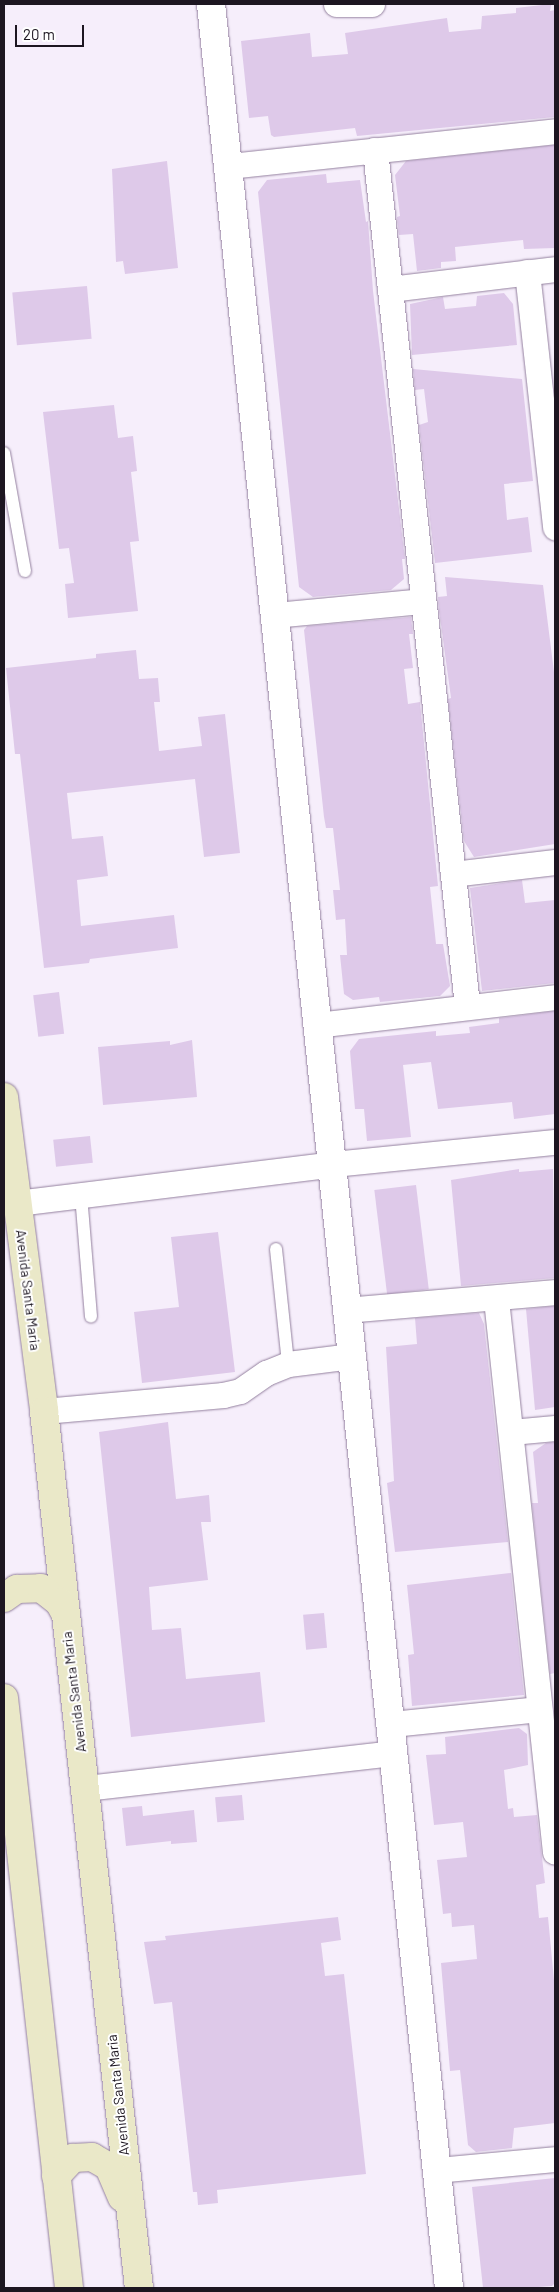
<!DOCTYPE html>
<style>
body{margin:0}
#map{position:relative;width:559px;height:2292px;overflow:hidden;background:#f6eefb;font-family:Barlow,sans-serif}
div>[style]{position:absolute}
.building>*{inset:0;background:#dec9e9;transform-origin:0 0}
.roads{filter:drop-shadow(0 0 1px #94819f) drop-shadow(0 0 1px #94819f)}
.service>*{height:12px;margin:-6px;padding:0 6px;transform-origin:6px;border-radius:6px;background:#fff}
.minor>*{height:25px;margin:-12.5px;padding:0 12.5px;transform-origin:12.5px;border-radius:12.5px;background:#fff}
.tertiary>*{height:28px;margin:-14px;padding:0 14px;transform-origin:14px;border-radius:14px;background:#fff}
.secondary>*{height:28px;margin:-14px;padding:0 14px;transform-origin:14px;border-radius:14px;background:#eae8c8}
span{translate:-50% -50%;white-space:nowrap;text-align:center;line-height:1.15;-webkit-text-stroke:4px #fff;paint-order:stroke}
.street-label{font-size:14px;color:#1d1621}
.frame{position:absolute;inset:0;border:5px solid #1d1621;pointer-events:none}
.scale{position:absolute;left:15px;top:25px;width:69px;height:22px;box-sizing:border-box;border:2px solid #1d1621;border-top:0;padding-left:6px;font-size:15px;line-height:18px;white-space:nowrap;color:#1d1621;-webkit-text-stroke:4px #fff;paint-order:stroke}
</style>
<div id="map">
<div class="building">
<i style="clip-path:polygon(551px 4px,550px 11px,555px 10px,555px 117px,357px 136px,355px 128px,274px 137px,271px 135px,268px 116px,249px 118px,241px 41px,310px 33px,312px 57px,348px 54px,345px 33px,447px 18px,449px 32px,481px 29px,482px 16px,516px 13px,516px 8px)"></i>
<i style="clip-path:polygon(555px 145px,555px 248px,524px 249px,523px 240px,455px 247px,456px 261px,441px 262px,441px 268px,417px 271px,413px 234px,399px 235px,397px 217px,400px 216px,395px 175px,406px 161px)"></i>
<i style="clip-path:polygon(167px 161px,178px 268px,125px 274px,123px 261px,116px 262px,112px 169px)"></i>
<i style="clip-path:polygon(326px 174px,327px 183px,360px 180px,366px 222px,368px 221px,373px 291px,405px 559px,402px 559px,404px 579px,391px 590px,313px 597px,299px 587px,258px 192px,267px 180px)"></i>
<i style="left:87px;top:286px;width:53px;height:75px;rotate:85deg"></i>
<i style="clip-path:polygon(504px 293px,513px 304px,517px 345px,412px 355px,410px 304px,443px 297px,445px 309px,476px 306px,477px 296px)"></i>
<i style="clip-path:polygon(413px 369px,522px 379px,533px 481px,504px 484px,507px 520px,528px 517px,532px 552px,435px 563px,419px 425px,428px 422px,424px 389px,415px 390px)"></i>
<i style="clip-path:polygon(114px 405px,118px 438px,133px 436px,137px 471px,131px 472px,139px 541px,130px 542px,138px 611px,68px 618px,65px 584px,74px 583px,69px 548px,59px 549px,43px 412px)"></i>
<i style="clip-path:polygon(445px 577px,543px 585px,555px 680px,555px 844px,474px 857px,464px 841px,448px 699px,451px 698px,439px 610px,438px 597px,447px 596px)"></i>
<i style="clip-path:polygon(411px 617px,413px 634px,409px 634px,413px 668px,404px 669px,408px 704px,420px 702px,438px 886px,430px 887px,436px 944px,443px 944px,450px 986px,440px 996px,380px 1002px,379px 997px,353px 1000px,344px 994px,340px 955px,347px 955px,345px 919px,336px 920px,333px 890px,340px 890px,333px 828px,326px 828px,324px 817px,304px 630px,307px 626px)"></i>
<i style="clip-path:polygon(136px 650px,139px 679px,158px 678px,160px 702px,154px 702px,159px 751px,202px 746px,198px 717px,225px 714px,240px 853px,204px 857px,195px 779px,67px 793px,72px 839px,103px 836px,108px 876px,77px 880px,81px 926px,174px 915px,178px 948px,90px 959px,89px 963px,44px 968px,20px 754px,15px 754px,6px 668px,96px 658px,96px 654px)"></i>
<i style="clip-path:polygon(522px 880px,525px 903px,555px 900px,555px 983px,482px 991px,470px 888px)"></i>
<i style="left:59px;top:992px;width:42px;height:26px;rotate:83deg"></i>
<i style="clip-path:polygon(555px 1011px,555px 1114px,514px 1119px,512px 1102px,438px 1109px,431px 1062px,403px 1065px,411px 1137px,367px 1141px,364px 1109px,355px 1109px,350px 1051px,359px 1039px,436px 1031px,436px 1036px,470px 1033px,469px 1027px,499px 1023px,499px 1018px)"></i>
<i style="clip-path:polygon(192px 1040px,197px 1097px,103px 1105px,98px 1047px,170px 1041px,170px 1045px)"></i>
<i style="left:90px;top:1136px;width:27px;height:37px;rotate:84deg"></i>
<i style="clip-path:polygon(519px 1169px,519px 1172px,553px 1169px,555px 1278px,461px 1286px,451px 1180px)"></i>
<i style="left:416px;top:1185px;width:105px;height:42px;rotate:83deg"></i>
<i style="clip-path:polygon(218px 1232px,235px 1372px,142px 1383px,134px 1312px,179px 1307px,171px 1237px)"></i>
<i style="clip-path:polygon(555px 1306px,555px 1407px,535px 1410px,526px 1309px)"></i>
<i style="clip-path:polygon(479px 1313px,484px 1324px,508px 1542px,395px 1552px,387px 1483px,394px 1481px,386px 1347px,417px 1344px,415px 1318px)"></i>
<i style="clip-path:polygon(168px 1422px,176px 1499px,209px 1495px,211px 1522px,201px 1522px,208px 1580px,149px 1587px,152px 1630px,181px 1628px,186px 1679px,260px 1672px,265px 1722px,131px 1737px,99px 1432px)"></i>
<i style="clip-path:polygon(555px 1442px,555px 1673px,550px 1674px,532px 1503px,538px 1503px,533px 1452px,546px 1443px)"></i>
<i style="clip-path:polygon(511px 1573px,524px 1695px,412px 1706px,408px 1655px,414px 1654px,407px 1585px)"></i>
<i style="left:324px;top:1613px;width:35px;height:21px;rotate:85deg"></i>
<i style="clip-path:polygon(519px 1728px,527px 1734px,528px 1765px,504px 1770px,508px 1809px,513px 1808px,514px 1817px,537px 1815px,545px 1883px,536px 1885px,539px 1918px,548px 1917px,555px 1991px,555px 2123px,514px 2128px,512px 2148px,476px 2152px,468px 2145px,460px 2070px,450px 2071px,441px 1963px,477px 1959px,474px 1925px,452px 1927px,451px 1913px,443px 1914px,437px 1860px,467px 1857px,463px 1822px,434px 1825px,426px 1755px,446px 1754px,445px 1737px)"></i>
<i style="left:242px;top:1795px;width:25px;height:27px;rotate:85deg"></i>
<i style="clip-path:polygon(142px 1806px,143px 1816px,194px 1810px,197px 1842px,171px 1844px,171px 1841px,126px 1846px,122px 1808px)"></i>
<i style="clip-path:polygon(338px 1917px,341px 1940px,321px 1943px,325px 1976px,344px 1974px,366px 2174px,217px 2190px,218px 2203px,198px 2205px,197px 2192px,193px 2192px,172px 2002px,154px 2004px,144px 1942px,166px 1940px,165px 1936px)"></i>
<i style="clip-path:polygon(555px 2178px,555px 2283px,552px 2286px,525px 2288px,483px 2288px,472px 2187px)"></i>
</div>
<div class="roads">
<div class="service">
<i style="left:4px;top:453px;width:120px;rotate:79.9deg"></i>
<i style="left:81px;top:1195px;width:122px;rotate:85.3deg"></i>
<i style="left:276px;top:1249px;width:116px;rotate:84deg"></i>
</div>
<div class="minor">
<i style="left:336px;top:4px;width:36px"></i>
<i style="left:375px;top:150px;width:860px;rotate:83.86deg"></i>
<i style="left:229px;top:166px;width:328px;rotate:-6.1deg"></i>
<i style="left:527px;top:272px;width:257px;rotate:83.7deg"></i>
<i style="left:390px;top:289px;width:166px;rotate:-6.9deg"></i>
<i style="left:275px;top:615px;width:148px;rotate:-5.4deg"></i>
<i style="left:453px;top:874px;width:103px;rotate:-6.7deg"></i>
<i style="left:317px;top:1025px;width:240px;rotate:-6.7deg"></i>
<i style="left:17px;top:1203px;width:318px;rotate:-7deg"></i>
<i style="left:333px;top:1164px;width:223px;rotate:-5.7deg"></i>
<i style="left:496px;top:1299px;width:556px;rotate:83.91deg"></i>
<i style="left:346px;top:1310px;width:210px;rotate:-4.9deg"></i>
<i style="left:44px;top:1411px;width:180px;rotate:-5.1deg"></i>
<i style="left:223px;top:1395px;width:17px;rotate:-13deg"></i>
<i style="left:240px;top:1391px;width:32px;rotate:-35deg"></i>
<i style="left:266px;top:1373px;width:24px;rotate:-22deg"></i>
<i style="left:288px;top:1364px;width:64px;rotate:-7.2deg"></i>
<i style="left:511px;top:1432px;width:44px;rotate:-5.2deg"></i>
<i style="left:392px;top:1724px;width:148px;rotate:-5.8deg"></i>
<i style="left:86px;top:1788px;width:309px;rotate:-6.5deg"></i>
<i style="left:437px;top:2170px;width:119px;rotate:-5.3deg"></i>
</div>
<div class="tertiary">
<i style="left:211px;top:4px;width:2296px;rotate:84.05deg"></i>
</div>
<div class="secondary">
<i style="left:4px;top:1097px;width:317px;rotate:82.7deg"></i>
<i style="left:44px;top:1411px;width:882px;rotate:83.82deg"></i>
<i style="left:4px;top:1598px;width:16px;rotate:-35deg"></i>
<i style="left:17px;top:1589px;width:24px;rotate:-2deg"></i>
<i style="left:41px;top:1588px;width:23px;rotate:38deg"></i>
<i style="left:59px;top:1602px;width:13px;rotate:61deg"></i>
<i style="left:4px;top:1698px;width:594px;rotate:83.71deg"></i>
<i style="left:56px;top:2176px;width:25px;rotate:-47deg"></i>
<i style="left:73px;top:2158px;width:19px;rotate:-3deg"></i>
<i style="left:92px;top:2157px;width:20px;rotate:30deg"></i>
<i style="left:109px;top:2167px;width:33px;rotate:67deg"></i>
</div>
</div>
<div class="street-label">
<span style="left:28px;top:1290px;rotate:83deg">Avenida Santa Maria</span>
<span style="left:74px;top:1692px;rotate:-97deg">Avenida Santa Maria</span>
<span style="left:118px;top:2095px;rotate:-96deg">Avenida Santa Maria</span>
</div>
<div class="frame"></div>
<div class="scale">20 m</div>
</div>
